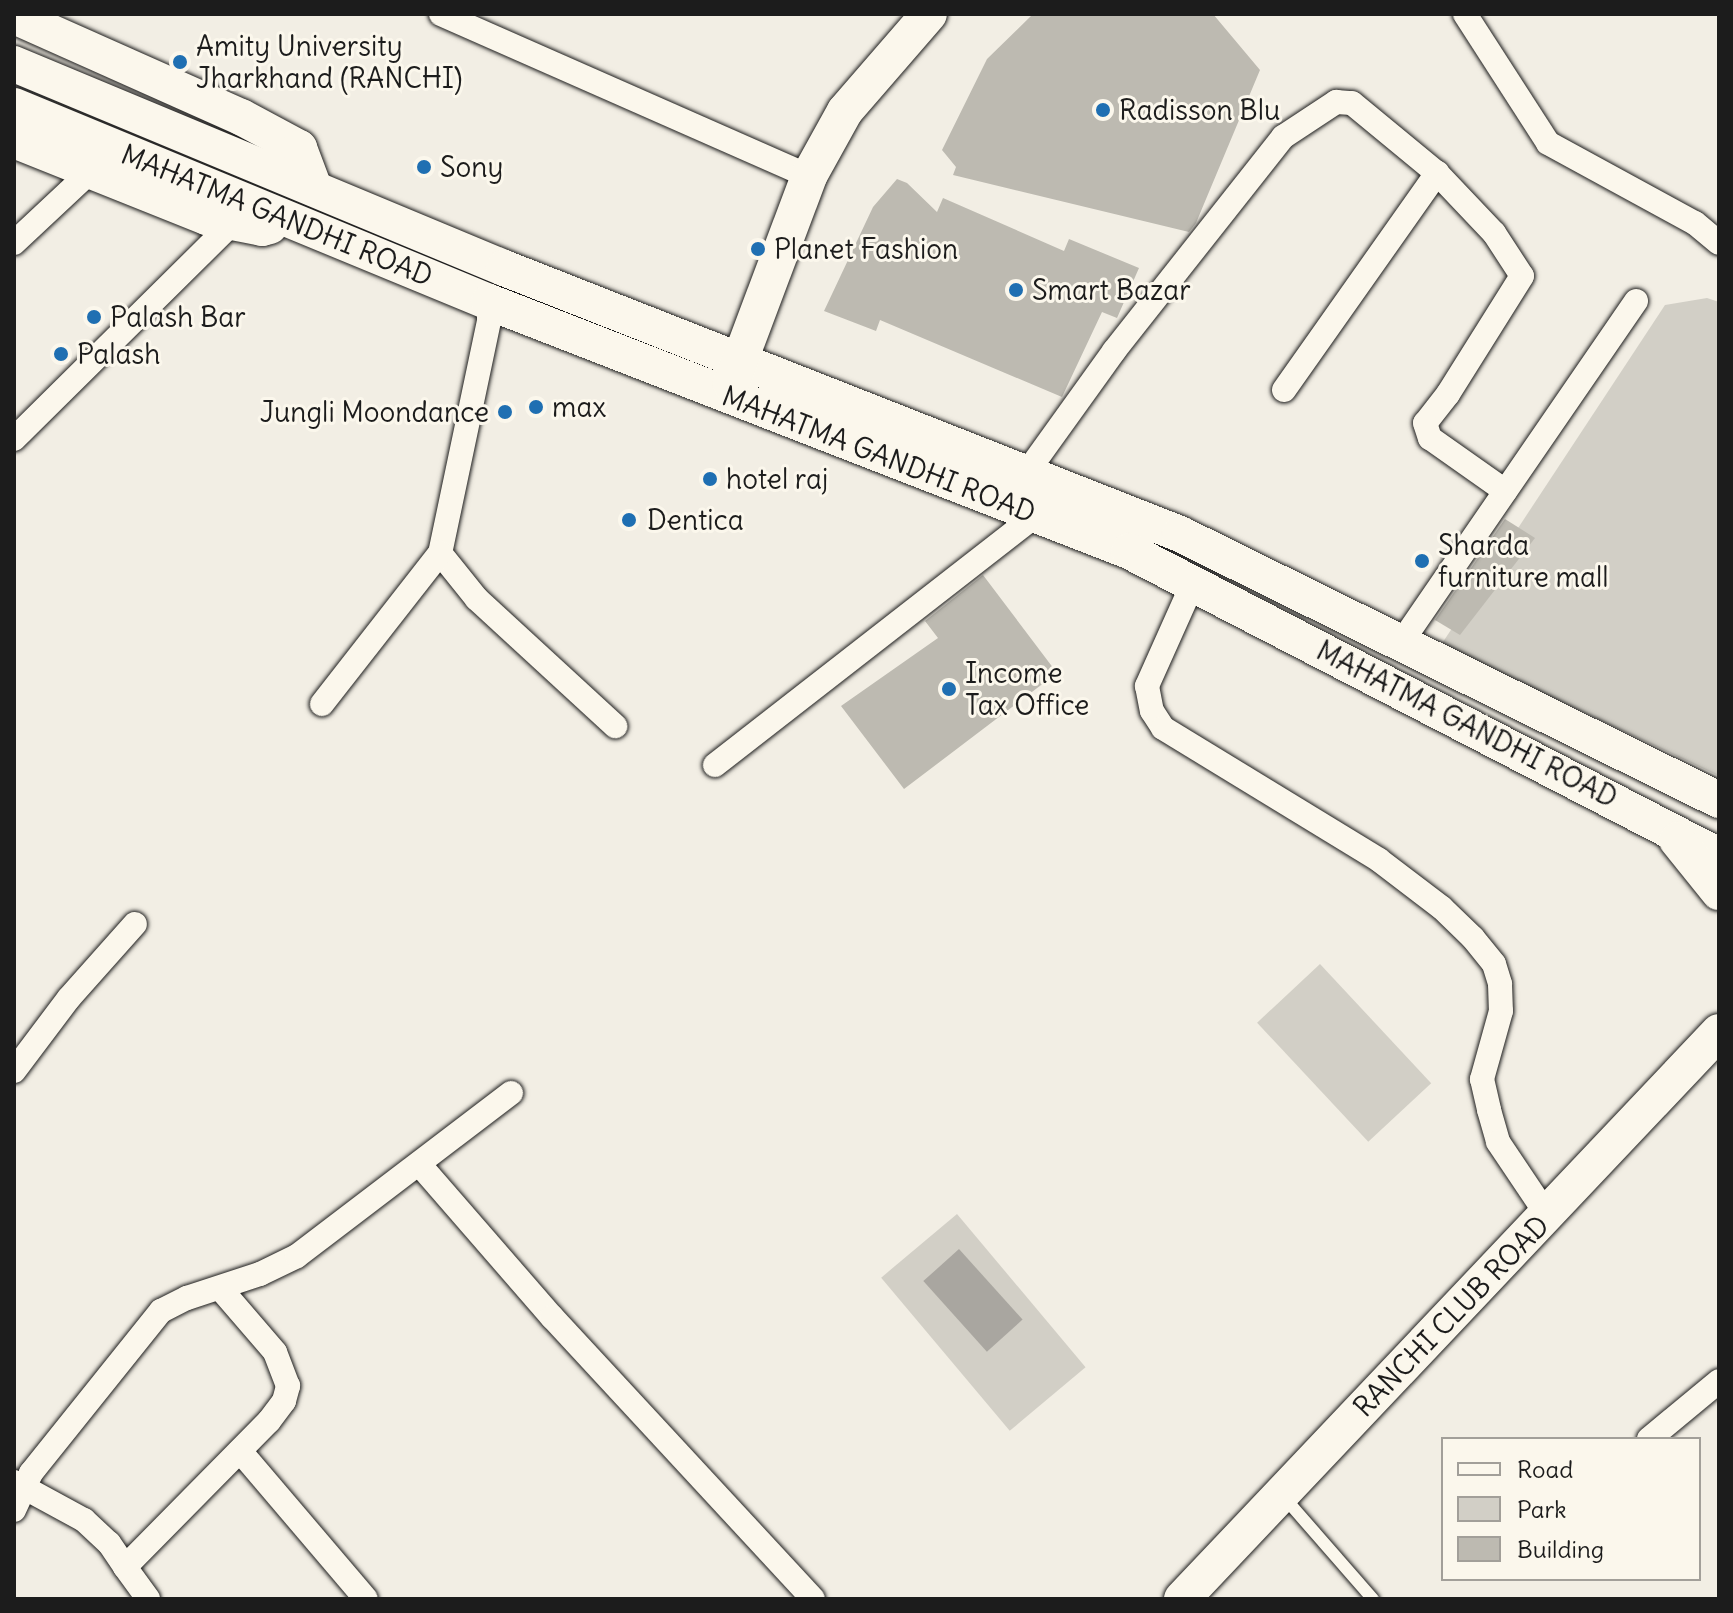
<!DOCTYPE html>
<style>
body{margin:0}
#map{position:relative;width:1733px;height:1613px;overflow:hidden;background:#f2eee4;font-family:Delius,sans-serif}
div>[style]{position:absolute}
.green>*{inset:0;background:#d2cfc6;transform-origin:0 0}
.water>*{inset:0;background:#a9a6a0;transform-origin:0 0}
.building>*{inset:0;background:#bdbab1}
.roads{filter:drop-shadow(0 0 2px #1c1c1c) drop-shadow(0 0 2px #1c1c1c)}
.lane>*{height:12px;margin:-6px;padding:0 6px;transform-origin:6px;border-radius:6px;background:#fbf7ec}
.street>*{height:24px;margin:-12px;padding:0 12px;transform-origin:12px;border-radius:12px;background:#fbf7ec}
.secondary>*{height:36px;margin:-18px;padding:0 18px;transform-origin:18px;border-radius:18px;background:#fbf7ec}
.dots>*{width:22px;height:22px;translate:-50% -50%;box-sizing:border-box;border:4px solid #fbf7ec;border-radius:50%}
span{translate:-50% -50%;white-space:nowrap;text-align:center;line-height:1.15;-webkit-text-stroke:6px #fbf7ec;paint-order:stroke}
.poi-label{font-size:28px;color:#1c1c1c}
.left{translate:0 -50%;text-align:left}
.right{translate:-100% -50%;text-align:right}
.street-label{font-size:28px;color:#1c1c1c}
.frame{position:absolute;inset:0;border:16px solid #1c1c1c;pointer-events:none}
.legend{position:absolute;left:1441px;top:1437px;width:260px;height:144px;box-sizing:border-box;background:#fbf7ec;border:2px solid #a29f99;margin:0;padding:10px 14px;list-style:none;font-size:24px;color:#1c1c1c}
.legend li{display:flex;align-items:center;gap:16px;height:40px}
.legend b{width:40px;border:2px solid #a29f99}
</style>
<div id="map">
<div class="green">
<i style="clip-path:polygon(1707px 298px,1719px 302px,1719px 776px,1441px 645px,1665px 305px)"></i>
<i style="left:1320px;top:964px;width:163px;height:86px;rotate:47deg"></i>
<i style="left:957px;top:1214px;width:200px;height:99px;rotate:50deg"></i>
</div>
<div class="water">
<i style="left:959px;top:1249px;width:95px;height:48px;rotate:48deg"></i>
</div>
<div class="building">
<i style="clip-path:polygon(1033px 14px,1213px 14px,1260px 70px,1196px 223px,1189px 232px,953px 175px,956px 167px,942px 150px,987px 59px)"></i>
<i style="clip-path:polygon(897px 179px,907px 183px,937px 212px,943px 198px,1064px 251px,1069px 239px,1139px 268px,1117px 318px,1102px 312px,1062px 397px,880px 320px,876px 331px,824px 311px,873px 207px)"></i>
<i style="clip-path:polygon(1505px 519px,1535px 538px,1460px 635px,1435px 620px)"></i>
<i style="clip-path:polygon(983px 575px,1057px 673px,904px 789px,841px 706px,938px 638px,925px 621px)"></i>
</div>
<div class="roads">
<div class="lane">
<i style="left:1283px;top:1496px;width:137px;rotate:48.9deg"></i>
</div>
<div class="street">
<i style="left:441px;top:14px;width:402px;rotate:23.8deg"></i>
<i style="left:1465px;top:14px;width:153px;rotate:57.2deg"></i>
<i style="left:1548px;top:143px;width:167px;rotate:28.6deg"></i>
<i style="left:1695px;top:223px;width:31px;rotate:40deg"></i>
<i style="left:14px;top:243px;width:105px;rotate:-43.1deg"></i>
<i style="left:489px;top:302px;width:19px;rotate:90deg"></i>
<i style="left:489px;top:321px;width:237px;rotate:101.9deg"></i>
<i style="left:440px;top:553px;width:59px;rotate:51.2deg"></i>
<i style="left:477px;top:599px;width:188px;rotate:42.6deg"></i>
<i style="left:1284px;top:390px;width:266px;rotate:-54.8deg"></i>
<i style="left:1437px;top:173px;width:83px;rotate:46.5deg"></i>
<i style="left:1494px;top:233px;width:51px;rotate:56.9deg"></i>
<i style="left:1522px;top:276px;width:139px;rotate:122.1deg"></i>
<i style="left:1448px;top:394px;width:37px;rotate:128deg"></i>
<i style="left:1425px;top:423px;width:16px;rotate:72deg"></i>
<i style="left:1430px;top:438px;width:92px;rotate:35.2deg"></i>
<i style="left:14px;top:439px;width:308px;rotate:-44.7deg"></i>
<i style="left:1025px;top:475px;width:153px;rotate:-54.3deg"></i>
<i style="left:1114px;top:351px;width:273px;rotate:-51.7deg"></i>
<i style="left:1283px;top:137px;width:64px;rotate:-33.4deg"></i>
<i style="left:1336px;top:102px;width:16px;rotate:4deg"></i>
<i style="left:1352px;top:103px;width:110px;rotate:39.5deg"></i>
<i style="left:1193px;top:583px;width:113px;rotate:114.1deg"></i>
<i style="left:1147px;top:686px;width:25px;rotate:79deg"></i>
<i style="left:1152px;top:711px;width:20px;rotate:57deg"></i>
<i style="left:1163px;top:728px;width:253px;rotate:31.4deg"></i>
<i style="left:1379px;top:860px;width:79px;rotate:37.3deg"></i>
<i style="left:1442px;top:908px;width:43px;rotate:44.1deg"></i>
<i style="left:1473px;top:938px;width:33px;rotate:51deg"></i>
<i style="left:1494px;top:964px;width:21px;rotate:73deg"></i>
<i style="left:1500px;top:984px;width:27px;rotate:88deg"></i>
<i style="left:1501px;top:1011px;width:71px;rotate:105.6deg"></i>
<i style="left:1482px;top:1079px;width:32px;rotate:77deg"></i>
<i style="left:1489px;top:1110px;width:33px;rotate:74deg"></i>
<i style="left:1498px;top:1142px;width:92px;rotate:56.1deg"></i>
<i style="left:1401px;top:643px;width:415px;rotate:-55.5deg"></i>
<i style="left:322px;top:704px;width:192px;rotate:-52deg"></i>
<i style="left:715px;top:765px;width:408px;rotate:-37.9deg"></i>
<i style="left:14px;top:1071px;width:91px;rotate:-53deg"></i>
<i style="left:69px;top:998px;width:99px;rotate:-48.3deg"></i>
<i style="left:419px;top:1164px;width:203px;rotate:49deg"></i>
<i style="left:552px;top:1317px;width:384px;rotate:47.2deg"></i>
<i style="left:1649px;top:1439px;width:91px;rotate:-39.6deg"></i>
<i style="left:240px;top:1451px;width:194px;rotate:49.6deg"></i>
<i style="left:14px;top:1482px;width:80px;rotate:28.5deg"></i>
<i style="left:84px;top:1520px;width:34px;rotate:43deg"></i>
<i style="left:109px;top:1543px;width:29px;rotate:56deg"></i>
<i style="left:125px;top:1567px;width:205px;rotate:-45.4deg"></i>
<i style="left:269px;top:1421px;width:25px;rotate:-53deg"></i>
<i style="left:284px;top:1401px;width:16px;rotate:-75deg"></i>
<i style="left:288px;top:1386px;width:36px;rotate:-111deg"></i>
<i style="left:275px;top:1352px;width:84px;rotate:-130.7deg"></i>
<i style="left:14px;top:1510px;width:41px;rotate:-65.3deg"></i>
<i style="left:31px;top:1473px;width:208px;rotate:-51.3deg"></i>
<i style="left:161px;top:1311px;width:29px;rotate:-27deg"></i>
<i style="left:187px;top:1298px;width:77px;rotate:-18.2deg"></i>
<i style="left:260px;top:1274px;width:41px;rotate:-25.9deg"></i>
<i style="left:297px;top:1256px;width:269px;rotate:-37.3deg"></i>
<i style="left:125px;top:1567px;width:39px;rotate:54deg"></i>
</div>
<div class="secondary">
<i style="left:14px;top:16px;width:248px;rotate:24deg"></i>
<i style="left:241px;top:117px;width:66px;rotate:28.1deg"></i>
<i style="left:299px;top:148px;width:43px;rotate:69.4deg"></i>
<i style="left:14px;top:64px;width:531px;rotate:22.6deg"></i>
<i style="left:504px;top:268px;width:726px;rotate:21.48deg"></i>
<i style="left:1180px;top:534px;width:601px;rotate:26.27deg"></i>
<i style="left:14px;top:106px;width:514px;rotate:22.42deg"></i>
<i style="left:489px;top:302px;width:687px;rotate:21.26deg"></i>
<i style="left:1129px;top:551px;width:664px;rotate:27.34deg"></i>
<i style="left:14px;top:140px;width:208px;rotate:21.8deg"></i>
<i style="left:207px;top:217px;width:56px;rotate:11.3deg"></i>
<i style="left:262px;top:228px;width:8px;rotate:-14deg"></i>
<i style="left:731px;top:384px;width:222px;rotate:-69.4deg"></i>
<i style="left:809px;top:176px;width:74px;rotate:-61deg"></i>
<i style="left:845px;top:111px;width:128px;rotate:-49.1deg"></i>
<i style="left:1677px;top:840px;width:67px;rotate:51.1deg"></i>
<i style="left:1182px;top:1599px;width:781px;rotate:-46.56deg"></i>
</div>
</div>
<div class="dots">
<i style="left:180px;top:62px;background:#1f6fb2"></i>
<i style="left:1103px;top:110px;background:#1f6fb2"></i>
<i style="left:424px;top:167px;background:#1f6fb2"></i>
<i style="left:758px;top:249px;background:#1f6fb2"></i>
<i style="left:1016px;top:290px;background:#1f6fb2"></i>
<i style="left:94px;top:317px;background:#1f6fb2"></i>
<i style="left:61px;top:354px;background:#1f6fb2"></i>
<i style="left:536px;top:407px;background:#1f6fb2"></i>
<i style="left:505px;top:412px;background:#1f6fb2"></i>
<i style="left:710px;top:479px;background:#1f6fb2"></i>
<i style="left:629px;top:520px;background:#1f6fb2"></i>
<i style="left:1422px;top:561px;background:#1f6fb2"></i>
<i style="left:949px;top:689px;background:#1f6fb2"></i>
</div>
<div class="poi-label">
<span class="left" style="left:196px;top:62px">Amity University<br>Jharkhand (RANCHI)</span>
<span class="left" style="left:1119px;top:110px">Radisson Blu</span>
<span class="left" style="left:440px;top:167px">Sony</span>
<span class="left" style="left:774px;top:249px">Planet Fashion</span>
<span class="left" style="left:1032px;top:290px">Smart Bazar</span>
<span class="left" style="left:110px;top:317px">Palash Bar</span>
<span class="left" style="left:77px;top:354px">Palash</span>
<span class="left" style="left:552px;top:407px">max</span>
<span class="right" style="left:489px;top:412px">Jungli Moondance</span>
<span class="left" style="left:726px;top:479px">hotel raj</span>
<span class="left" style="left:647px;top:520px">Dentica</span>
<span class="left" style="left:1438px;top:561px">Sharda<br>furniture mall</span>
<span class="left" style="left:965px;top:689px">Income<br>Tax Office</span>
</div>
<div class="street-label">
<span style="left:277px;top:215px;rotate:22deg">MAHATMA GANDHI ROAD</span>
<span style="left:879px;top:454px;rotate:21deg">MAHATMA GANDHI ROAD</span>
<span style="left:1467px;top:724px;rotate:27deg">MAHATMA GANDHI ROAD</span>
<span style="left:1451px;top:1316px;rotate:-46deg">RANCHI CLUB ROAD</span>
</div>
<div class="frame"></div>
<ul class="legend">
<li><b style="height:10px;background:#fbf7ec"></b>Road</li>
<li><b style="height:22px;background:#d2cfc6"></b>Park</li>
<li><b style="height:22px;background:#bdbab1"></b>Building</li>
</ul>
</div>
